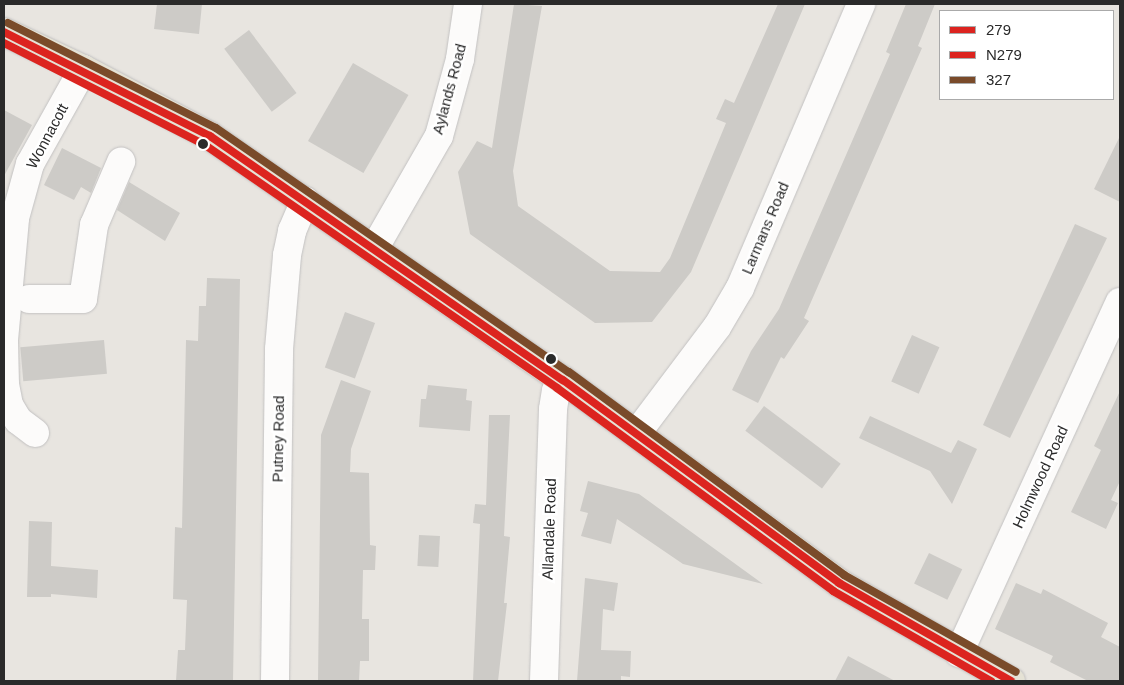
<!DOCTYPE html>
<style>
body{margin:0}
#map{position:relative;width:1124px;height:685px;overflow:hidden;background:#e8e5e0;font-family:Helvetica,sans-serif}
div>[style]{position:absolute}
.building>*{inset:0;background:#cdcbc7;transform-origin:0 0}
.roads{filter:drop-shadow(0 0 1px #c2c1c1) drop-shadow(0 0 1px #c2c1c1)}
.minor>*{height:28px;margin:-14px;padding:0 14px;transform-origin:14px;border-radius:14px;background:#fcfbfa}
.major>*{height:28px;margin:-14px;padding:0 14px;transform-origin:14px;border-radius:14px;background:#e5e2d5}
.bus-1>*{height:8px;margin:-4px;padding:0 4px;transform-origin:4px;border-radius:4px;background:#dc241f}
.bus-2>*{height:8px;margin:-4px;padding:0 4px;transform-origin:4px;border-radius:4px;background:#dc241f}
.bus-3>*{height:8px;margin:-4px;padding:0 4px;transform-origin:4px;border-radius:4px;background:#7a4b2a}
.dots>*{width:14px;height:14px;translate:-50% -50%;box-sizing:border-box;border:2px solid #fff;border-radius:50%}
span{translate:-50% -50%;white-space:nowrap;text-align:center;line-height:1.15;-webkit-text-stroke:5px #fff;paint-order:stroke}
.street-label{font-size:15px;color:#2a2a2a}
.frame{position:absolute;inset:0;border:5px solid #2a2a2a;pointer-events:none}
.legend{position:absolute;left:939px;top:10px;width:175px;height:90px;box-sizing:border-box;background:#fff;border:1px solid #aaa;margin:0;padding:6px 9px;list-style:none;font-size:15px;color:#2a2a2a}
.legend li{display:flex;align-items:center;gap:10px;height:25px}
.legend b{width:25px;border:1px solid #aaa}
</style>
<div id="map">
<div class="building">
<i style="clip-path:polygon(157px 4px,202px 4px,199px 34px,154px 29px)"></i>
<i style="clip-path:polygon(514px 4px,542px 6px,513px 171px,518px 206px,610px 271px,660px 272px,670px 258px,726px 123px,716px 119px,725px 99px,734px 103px,778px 4px,805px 4px,691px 272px,652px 322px,595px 323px,470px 234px,458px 172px,477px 141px,492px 148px)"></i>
<i style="clip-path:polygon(906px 4px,935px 4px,918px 46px,922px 48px,804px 318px,809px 321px,784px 359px,781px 357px,758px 403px,732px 390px,751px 351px,779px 309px,890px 54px,886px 52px)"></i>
<i style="left:249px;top:30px;width:79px;height:31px;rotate:53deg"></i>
<i style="left:353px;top:63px;width:64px;height:90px;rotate:30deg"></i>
<i style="clip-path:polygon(4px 110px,32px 125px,4px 176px)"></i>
<i style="clip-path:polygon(1120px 136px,1120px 202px,1094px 189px)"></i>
<i style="clip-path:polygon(62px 148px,101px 168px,91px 193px,81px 187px,74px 200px,44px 185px)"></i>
<i style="clip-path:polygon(129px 182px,180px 213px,165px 241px,117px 210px)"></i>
<i style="clip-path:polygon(1075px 224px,1107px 238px,1010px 438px,983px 425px)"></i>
<i style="clip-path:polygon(207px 278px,240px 279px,233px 681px,176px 681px,178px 650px,185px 650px,187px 600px,173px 599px,175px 527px,182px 528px,186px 340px,198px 341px,199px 306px,206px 306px)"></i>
<i style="left:345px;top:312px;width:32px;height:59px;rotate:20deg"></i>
<i style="left:912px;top:335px;width:30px;height:51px;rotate:24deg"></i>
<i style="left:104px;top:340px;width:34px;height:84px;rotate:85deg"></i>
<i style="clip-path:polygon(341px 380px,371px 391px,351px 449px,350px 472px,369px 473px,370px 545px,376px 546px,375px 570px,363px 570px,362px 619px,369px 619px,369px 661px,360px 661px,359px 681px,318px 681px,321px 435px)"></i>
<i style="clip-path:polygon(428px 385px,467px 389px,466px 400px,472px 401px,470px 431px,419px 427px,421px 399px,426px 399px)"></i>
<i style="clip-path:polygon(1120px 391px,1120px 481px,1111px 500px,1118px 503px,1106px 529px,1071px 512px,1101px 450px,1094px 446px)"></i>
<i style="left:764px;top:406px;width:96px;height:31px;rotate:37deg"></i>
<i style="clip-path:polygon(489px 415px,510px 415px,504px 536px,510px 537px,504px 603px,507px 603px,498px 681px,473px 681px,480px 524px,473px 523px,475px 504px,486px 505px)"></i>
<i style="clip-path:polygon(870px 416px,951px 453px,958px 440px,977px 449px,952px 504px,930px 471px,859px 438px)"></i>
<i style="clip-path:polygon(588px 481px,639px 494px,763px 584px,683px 564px,617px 519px,611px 544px,581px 536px,588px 513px,580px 511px)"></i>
<i style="clip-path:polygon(29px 521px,52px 522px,51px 566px,98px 570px,97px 598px,51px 594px,51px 597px,27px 597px)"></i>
<i style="left:419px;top:535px;width:21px;height:31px;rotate:3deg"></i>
<i style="left:929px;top:553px;width:37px;height:34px;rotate:26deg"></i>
<i style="clip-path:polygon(585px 578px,618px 583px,614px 611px,603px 609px,601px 650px,631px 651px,630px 677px,621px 676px,621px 681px,577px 681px)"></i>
<i style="clip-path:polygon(1016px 583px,1041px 594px,1043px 589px,1108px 623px,1101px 637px,1120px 647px,1120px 681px,1088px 681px,1050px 662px,1053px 656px,995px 629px)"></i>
<i style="clip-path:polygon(848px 656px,895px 681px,835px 681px)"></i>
</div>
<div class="roads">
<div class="minor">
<i style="left:374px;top:249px;width:130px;rotate:-60.1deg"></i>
<i style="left:439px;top:136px;width:80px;rotate:-74.7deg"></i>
<i style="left:460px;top:59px;width:56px;rotate:-81.7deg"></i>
<i style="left:29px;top:299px;width:54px"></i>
<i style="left:83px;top:299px;width:75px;rotate:-81.5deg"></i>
<i style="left:94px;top:225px;width:69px;rotate:-66.8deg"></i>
<i style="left:35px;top:433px;width:21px;rotate:-143deg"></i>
<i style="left:18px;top:420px;width:17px;rotate:-121deg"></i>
<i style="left:9px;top:405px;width:20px;rotate:-101deg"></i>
<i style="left:5px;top:385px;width:45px;rotate:-91.3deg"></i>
<i style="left:4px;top:340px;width:122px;rotate:-84.8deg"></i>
<i style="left:15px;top:218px;width:56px;rotate:-74.5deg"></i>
<i style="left:30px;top:164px;width:109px;rotate:-60.8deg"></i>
<i style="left:637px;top:433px;width:133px;rotate:-53deg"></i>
<i style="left:717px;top:327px;width:45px;rotate:-59.5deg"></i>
<i style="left:740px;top:288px;width:309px;rotate:-66.9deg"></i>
<i style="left:959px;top:653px;width:386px;rotate:-65.4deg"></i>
<i style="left:275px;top:681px;width:332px;rotate:-89.3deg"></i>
<i style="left:279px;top:349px;width:94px;rotate:-85.1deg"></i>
<i style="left:287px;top:255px;width:25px;rotate:-78deg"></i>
<i style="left:292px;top:231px;width:33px;rotate:-67deg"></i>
<i style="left:544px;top:681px;width:272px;rotate:-88.1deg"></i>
<i style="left:553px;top:409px;width:18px;rotate:-81deg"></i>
<i style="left:556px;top:391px;width:13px;rotate:-58deg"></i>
</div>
<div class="major">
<i style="left:4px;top:32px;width:87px;rotate:25.1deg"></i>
<i style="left:83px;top:69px;width:144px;rotate:27.8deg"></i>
<i style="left:210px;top:136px;width:429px;rotate:34.7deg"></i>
<i style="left:563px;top:380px;width:343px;rotate:36.3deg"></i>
<i style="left:839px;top:583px;width:198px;rotate:29.7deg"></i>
</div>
</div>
<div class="bus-1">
<i style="left:4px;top:32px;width:231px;rotate:26.8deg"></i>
<i style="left:210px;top:136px;width:429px;rotate:34.7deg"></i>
<i style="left:563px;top:380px;width:343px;rotate:36.3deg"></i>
<i style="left:839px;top:583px;width:198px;rotate:29.7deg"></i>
</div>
<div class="bus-2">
<i style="left:4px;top:43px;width:225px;rotate:26.9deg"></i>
<i style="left:205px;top:145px;width:428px;rotate:34.6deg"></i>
<i style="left:557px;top:388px;width:343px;rotate:36.3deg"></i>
<i style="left:833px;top:591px;width:182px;rotate:29.7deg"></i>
</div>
<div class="bus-3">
<i style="left:8px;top:23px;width:233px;rotate:26.8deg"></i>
<i style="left:216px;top:128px;width:429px;rotate:34.7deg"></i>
<i style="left:569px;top:372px;width:342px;rotate:36.4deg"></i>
<i style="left:844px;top:575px;width:197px;rotate:29.4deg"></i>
</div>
<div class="dots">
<i style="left:203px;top:144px;background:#2a2a2a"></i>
<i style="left:551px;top:359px;background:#2a2a2a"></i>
</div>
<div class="street-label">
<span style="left:449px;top:89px;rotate:-75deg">Aylands Road</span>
<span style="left:47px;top:136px;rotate:-62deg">Wonnacott</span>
<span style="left:765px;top:228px;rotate:-67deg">Larmans Road</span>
<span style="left:278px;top:439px;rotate:-89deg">Putney Road</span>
<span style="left:1040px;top:477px;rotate:-65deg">Holmwood Road</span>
<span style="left:549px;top:529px;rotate:-88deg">Allandale Road</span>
</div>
<div class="frame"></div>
<ul class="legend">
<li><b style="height:6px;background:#dc241f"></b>279</li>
<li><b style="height:6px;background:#dc241f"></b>N279</li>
<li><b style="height:6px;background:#7a4b2a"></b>327</li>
</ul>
</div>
